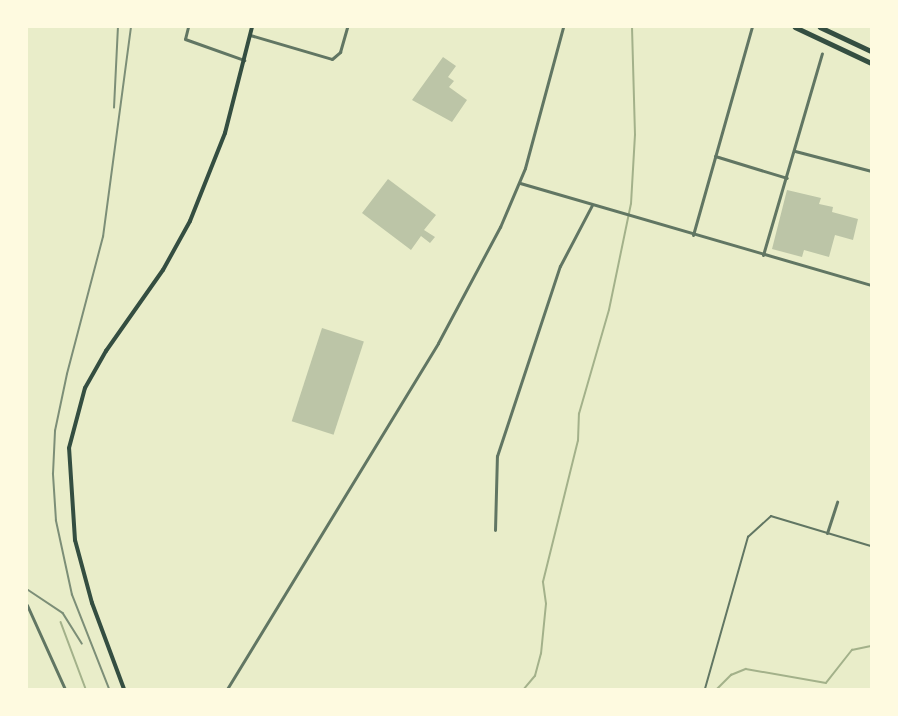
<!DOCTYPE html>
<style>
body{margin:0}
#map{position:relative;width:898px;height:716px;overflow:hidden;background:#e9edc9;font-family:"Archivo Narrow",sans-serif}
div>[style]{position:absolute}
.stream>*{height:1.5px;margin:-0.75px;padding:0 0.75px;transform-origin:0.75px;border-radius:0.75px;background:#a3b18a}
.building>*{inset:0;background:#bcc5a7;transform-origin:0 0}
.service>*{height:1.5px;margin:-0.75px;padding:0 0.75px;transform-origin:0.75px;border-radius:0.75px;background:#617663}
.minor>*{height:3px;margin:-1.5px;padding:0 1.5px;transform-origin:1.5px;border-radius:1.5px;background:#617663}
.secondary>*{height:4px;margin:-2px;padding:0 2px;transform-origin:2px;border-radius:2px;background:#344e41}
.primary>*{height:4.5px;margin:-2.25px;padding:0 2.25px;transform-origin:2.25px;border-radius:2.25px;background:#344e41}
.rail>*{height:1.5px;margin:-0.75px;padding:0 0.75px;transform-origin:0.75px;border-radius:0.75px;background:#7c8e77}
span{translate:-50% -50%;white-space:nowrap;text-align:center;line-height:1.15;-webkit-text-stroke:5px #fefae0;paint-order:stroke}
.frame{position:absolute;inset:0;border:28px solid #fefae0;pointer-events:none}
</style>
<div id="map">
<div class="stream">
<i style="left:61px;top:622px;width:72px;rotate:69.5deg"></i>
<i style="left:524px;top:689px;width:17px;rotate:-50deg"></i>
<i style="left:535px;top:676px;width:23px;rotate:-75deg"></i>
<i style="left:541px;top:654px;width:50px;rotate:-84.3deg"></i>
<i style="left:546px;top:604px;width:22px;rotate:-98deg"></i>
<i style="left:543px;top:582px;width:145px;rotate:-76.1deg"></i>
<i style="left:578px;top:441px;width:27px;rotate:-88deg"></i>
<i style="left:579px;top:414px;width:108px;rotate:-73.9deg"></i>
<i style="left:609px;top:310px;width:108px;rotate:-78.3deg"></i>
<i style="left:631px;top:204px;width:69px;rotate:-86.7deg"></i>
<i style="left:635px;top:135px;width:108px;rotate:-91.6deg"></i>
<i style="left:717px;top:689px;width:20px;rotate:-45deg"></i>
<i style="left:731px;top:675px;width:16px;rotate:-22deg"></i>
<i style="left:746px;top:669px;width:81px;rotate:9.9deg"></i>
<i style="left:826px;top:683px;width:42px;rotate:-51.8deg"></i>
<i style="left:852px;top:650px;width:19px;rotate:-12deg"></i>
</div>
<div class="building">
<i style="clip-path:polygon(443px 57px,456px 66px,448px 77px,454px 81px,449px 87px,467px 100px,452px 122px,412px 100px)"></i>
<i style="clip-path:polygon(388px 179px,436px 215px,424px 230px,435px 237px,430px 243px,421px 236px,411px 250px,362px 213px)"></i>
<i style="clip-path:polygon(787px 190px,821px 198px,819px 204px,833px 207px,832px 212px,858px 219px,853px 240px,835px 235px,829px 257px,804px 250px,802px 257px,772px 249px)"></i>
<i style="left:322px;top:328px;width:44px;height:98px;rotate:18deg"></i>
</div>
<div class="service">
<i style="left:705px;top:689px;width:158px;rotate:-74.2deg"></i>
<i style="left:748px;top:537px;width:31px;rotate:-42deg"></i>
<i style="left:771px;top:516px;width:104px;rotate:16.7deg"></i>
</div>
<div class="minor">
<i style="left:188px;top:27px;width:12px;rotate:104deg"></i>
<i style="left:185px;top:39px;width:63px;rotate:19.6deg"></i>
<i style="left:250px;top:35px;width:85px;rotate:16.3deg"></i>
<i style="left:332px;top:59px;width:11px;rotate:-41deg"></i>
<i style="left:340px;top:52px;width:26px;rotate:-74deg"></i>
<i style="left:795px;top:151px;width:79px;rotate:14.7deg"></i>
<i style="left:715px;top:156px;width:75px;rotate:17deg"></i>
<i style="left:520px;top:183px;width:366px;rotate:16.2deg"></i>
<i style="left:693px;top:235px;width:216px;rotate:-74.2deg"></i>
<i style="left:763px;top:255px;width:210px;rotate:-73.7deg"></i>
<i style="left:495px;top:530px;width:74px;rotate:-88.5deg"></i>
<i style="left:497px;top:456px;width:200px;rotate:-71.7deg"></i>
<i style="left:560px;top:266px;width:69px;rotate:-62.3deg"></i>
<i style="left:827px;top:533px;width:33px;rotate:-72deg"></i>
<i style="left:27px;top:605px;width:92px;rotate:65.7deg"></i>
<i style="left:227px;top:689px;width:405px;rotate:-58.6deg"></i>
<i style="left:438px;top:343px;width:132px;rotate:-61.9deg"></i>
<i style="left:500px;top:227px;width:64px;rotate:-67deg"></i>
<i style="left:525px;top:168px;width:146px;rotate:-74.9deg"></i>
</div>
<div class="secondary">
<i style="left:124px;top:689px;width:92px;rotate:-110.4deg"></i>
<i style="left:92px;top:603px;width:65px;rotate:-105.1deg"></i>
<i style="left:75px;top:540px;width:92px;rotate:-93.7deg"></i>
<i style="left:69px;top:448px;width:62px;rotate:-75.1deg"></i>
<i style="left:85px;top:388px;width:43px;rotate:-60.4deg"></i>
<i style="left:106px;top:351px;width:99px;rotate:-54.9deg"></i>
<i style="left:163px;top:270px;width:56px;rotate:-61.1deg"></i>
<i style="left:190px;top:221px;width:95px;rotate:-68.3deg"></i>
<i style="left:225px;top:133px;width:109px;rotate:-75.7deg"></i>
</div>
<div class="primary">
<i style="left:795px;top:27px;width:84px;rotate:25.3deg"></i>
<i style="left:820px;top:27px;width:56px;rotate:25.2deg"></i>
</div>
<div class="rail">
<i style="left:114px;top:108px;width:81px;rotate:-87.2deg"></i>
<i style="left:27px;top:589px;width:43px;rotate:33.7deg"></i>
<i style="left:63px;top:613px;width:36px;rotate:58deg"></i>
<i style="left:109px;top:689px;width:101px;rotate:-111.5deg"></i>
<i style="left:72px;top:595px;width:76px;rotate:-102.2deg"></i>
<i style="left:56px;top:521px;width:47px;rotate:-93.7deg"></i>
<i style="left:53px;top:474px;width:43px;rotate:-87.3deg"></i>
<i style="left:55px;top:431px;width:58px;rotate:-78.1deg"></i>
<i style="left:67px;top:374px;width:142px;rotate:-75.3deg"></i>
<i style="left:103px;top:237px;width:212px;rotate:-82.4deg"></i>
</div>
<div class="frame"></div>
</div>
